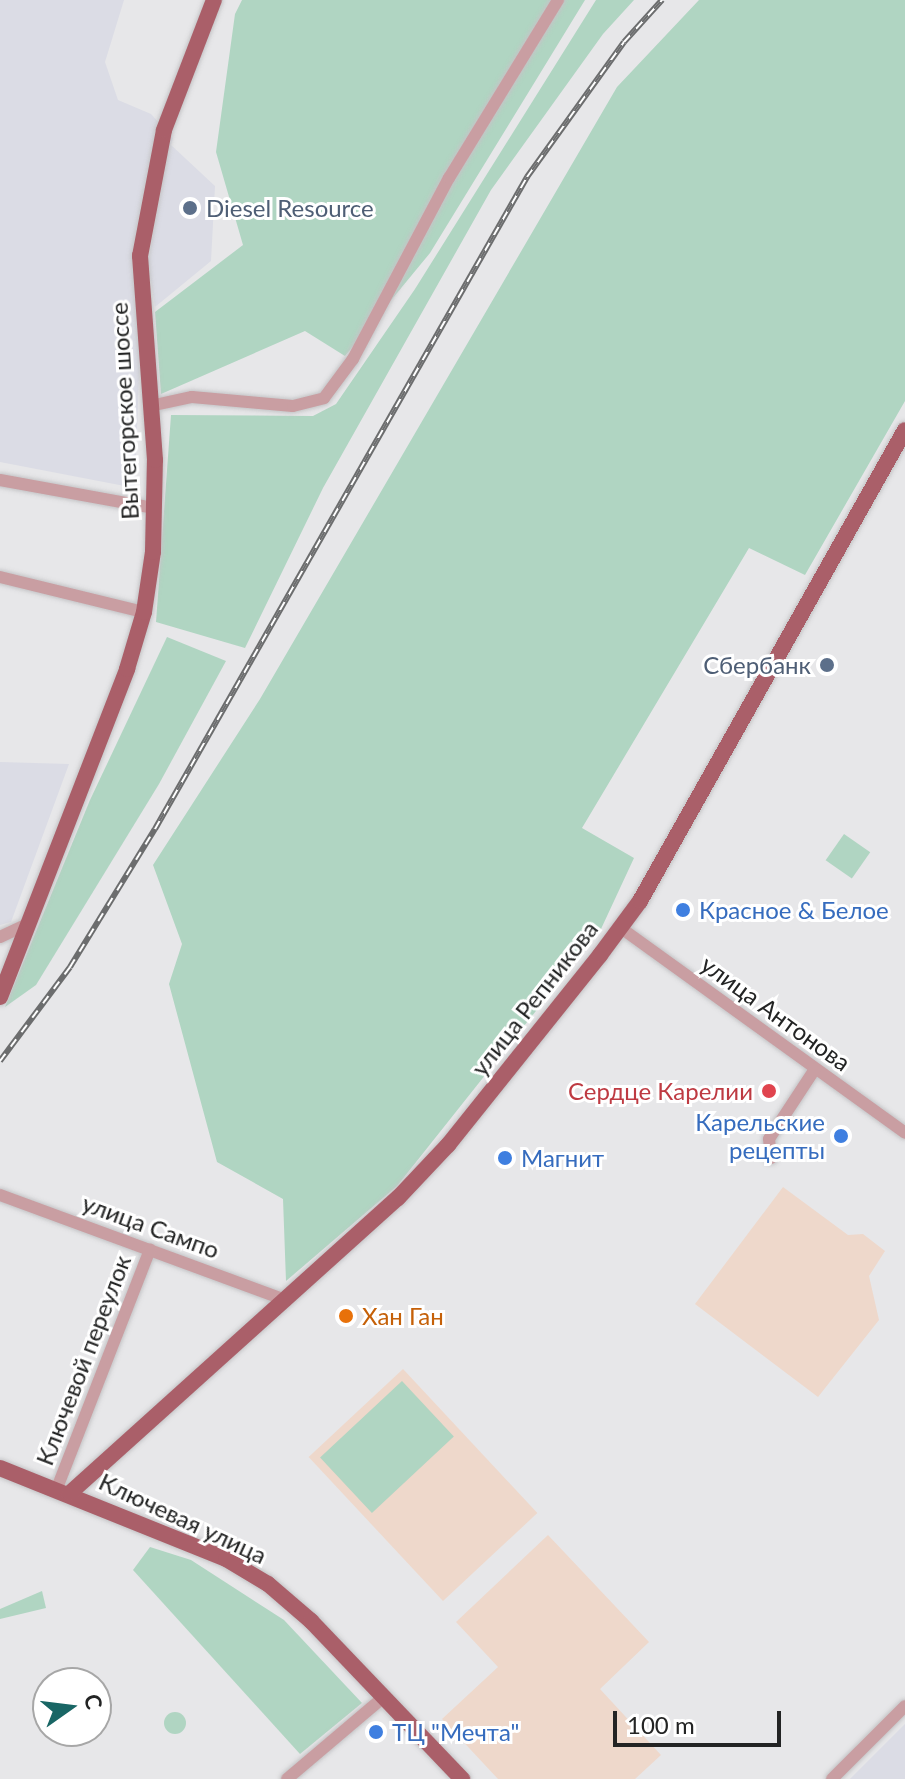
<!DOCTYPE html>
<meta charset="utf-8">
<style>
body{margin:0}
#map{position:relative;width:905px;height:1779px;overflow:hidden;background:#e7e7e9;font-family:Lato,sans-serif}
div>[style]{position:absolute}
.built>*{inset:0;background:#dbdce5}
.education>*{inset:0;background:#eed8cb;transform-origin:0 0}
.green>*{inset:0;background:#b0d5c2;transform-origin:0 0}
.round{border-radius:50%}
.roads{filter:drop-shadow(0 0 2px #c4c4c6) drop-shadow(0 0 2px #c4c4c6)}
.minor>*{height:12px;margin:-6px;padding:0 6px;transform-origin:6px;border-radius:6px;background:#c99ea2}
.major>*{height:16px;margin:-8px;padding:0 8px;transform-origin:8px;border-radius:8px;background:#aa5f69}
.rail>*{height:6px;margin-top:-3px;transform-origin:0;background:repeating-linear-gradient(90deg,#fff 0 9px,#6c6d6e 0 18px);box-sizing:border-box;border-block:2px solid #6c6d6e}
.dots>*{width:22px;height:22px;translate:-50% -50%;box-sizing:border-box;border:4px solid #fff;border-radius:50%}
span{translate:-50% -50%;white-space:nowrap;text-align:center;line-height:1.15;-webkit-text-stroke:6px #fff;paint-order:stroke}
.service-label{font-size:24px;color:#4e5e75}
.left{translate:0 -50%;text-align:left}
.right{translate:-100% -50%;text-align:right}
.street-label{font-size:24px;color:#232424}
.shop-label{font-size:24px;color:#366cbe}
.health-label{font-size:24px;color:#be3a42}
.food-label{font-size:24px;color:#c56008}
.north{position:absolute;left:32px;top:1667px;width:80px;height:80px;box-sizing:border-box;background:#fff;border:2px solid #a7a7a7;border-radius:50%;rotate:76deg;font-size:22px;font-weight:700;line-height:32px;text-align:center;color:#232424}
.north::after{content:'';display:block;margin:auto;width:28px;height:36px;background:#196665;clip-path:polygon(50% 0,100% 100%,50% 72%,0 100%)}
.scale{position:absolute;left:613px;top:1711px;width:168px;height:36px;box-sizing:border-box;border:4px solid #232424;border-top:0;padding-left:10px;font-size:24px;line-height:28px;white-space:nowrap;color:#232424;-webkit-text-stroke:6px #fff;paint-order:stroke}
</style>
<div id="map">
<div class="built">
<i style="clip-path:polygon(0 0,124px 0,105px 62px,118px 100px,151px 114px,173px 138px,171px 145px,215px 186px,211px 261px,155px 307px,148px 262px,165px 166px,148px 235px,142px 290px,135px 488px,0 462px)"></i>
<i style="clip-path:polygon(0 762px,69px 764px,11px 922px,0 925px)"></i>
<i style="clip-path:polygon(905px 1724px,905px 1779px,850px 1779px)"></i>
</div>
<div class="education">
<i style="clip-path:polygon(783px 1187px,848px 1235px,863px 1234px,885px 1251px,869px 1276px,879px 1320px,818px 1397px,695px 1304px)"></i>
<i style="left:403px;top:1369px;width:197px;height:129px;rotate:47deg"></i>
<i style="clip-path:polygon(548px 1535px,649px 1642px,600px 1689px,661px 1755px,635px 1779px,498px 1779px,442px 1719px,498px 1667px,456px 1622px)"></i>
</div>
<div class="green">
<i style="clip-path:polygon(242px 0,585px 0,430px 253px,345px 356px,305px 331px,161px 394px,155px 312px,243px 245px,216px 152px,235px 14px)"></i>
<i style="clip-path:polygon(596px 0,634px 0,603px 34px,491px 190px,323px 488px,245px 648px,156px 622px,171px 415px,313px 416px,336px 404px,415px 289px)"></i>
<i style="clip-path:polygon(699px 0,905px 0,905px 401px,805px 575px,749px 548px,582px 828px,634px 858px,601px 929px,397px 1186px,286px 1281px,283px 1199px,217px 1162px,169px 984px,182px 944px,153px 865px,260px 699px,617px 87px)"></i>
<i style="clip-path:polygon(167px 637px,226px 661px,159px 784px,36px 985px,5px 1007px,90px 800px)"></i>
<i style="left:844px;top:834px;width:32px;height:32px;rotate:35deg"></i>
<i style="left:402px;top:1381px;width:76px;height:112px;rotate:47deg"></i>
<i style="clip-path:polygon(150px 1547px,191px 1560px,284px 1620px,362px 1703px,300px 1754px,133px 1570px)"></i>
<i style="clip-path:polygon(42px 1591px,46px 1608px,0 1619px,0 1609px)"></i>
<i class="round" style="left:164px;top:1712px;width:22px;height:22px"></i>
</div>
<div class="roads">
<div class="minor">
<i style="left:150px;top:406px;width:43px;rotate:-12.1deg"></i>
<i style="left:192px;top:397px;width:101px;rotate:5.1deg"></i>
<i style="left:293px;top:406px;width:32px;rotate:-14deg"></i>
<i style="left:324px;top:398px;width:49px;rotate:-53.4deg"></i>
<i style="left:353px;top:359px;width:205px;rotate:-62.1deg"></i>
<i style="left:449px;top:178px;width:209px;rotate:-58.5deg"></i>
<i style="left:0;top:480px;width:157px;rotate:10.3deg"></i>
<i style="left:0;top:577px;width:148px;rotate:13.7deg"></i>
<i style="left:621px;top:928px;width:350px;rotate:35.8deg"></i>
<i style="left:0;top:937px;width:33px;rotate:-25deg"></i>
<i style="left:771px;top:1158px;width:19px;rotate:-96deg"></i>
<i style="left:769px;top:1139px;width:84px;rotate:-56.7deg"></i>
<i style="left:0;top:1195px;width:305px;rotate:20.2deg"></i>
<i style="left:57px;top:1488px;width:256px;rotate:-68.7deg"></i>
<i style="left:287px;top:1779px;width:128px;rotate:-40.3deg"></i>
<i style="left:832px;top:1779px;width:103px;rotate:-45deg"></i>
</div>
<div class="major">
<i style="left:0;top:997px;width:352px;rotate:-68.8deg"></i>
<i style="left:127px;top:669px;width:59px;rotate:-73.4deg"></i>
<i style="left:144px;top:612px;width:61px;rotate:-81.5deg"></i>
<i style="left:153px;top:552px;width:92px;rotate:-88.8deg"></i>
<i style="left:155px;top:460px;width:205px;rotate:-94.2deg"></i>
<i style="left:140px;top:256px;width:128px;rotate:-79.2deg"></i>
<i style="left:164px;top:130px;width:139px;rotate:-69deg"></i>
<i style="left:0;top:1468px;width:244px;rotate:21.9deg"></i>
<i style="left:226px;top:1559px;width:49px;rotate:30.8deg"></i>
<i style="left:268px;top:1584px;width:57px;rotate:40.7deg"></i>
<i style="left:311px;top:1621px;width:219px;rotate:46.3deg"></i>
<i style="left:70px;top:1493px;width:441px;rotate:-42deg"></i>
<i style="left:398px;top:1198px;width:73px;rotate:-46.7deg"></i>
<i style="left:448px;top:1145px;width:243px;rotate:-51.3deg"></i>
<i style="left:600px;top:955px;width:67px;rotate:-53.5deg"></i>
<i style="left:640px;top:901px;width:540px;rotate:-60.64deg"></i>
</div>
</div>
<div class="rail">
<i style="left:0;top:1061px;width:117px;rotate:-53.3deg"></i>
<i style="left:70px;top:967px;width:162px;rotate:-58.4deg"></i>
<i style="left:155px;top:829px;width:751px;rotate:-60.29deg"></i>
<i style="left:527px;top:177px;width:166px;rotate:-54.3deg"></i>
<i style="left:624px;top:42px;width:57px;rotate:-47.9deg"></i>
</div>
<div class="dots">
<i style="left:190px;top:208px;background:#5c6f8a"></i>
<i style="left:827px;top:665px;background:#5c6f8a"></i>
<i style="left:683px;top:910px;background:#3f7fe0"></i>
<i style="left:769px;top:1091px;background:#e0444e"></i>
<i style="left:841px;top:1136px;background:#3f7fe0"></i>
<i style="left:505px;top:1158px;background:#3f7fe0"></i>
<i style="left:346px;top:1316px;background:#e8710a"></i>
<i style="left:376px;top:1732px;background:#3f7fe0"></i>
</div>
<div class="service-label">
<span class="left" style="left:206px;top:208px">Diesel Resource</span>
<span class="right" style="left:811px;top:665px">Сбербанк</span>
</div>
<div class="street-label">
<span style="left:124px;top:411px;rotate:-93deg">Вытегорское шоссе</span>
<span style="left:534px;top:998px;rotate:-52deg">улица Репникова</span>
<span style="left:776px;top:1013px;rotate:36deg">улица Антонова</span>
<span style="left:151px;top:1226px;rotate:20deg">улица Сампо</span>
<span style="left:83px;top:1360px;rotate:-69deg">Ключевой переулок</span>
<span style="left:183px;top:1518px;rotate:25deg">Ключевая улица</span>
</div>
<div class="shop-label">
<span class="left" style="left:699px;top:910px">Красное &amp; Белое</span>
<span class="right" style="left:825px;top:1136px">Карельские<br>рецепты</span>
<span class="left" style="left:521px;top:1158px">Магнит</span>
<span class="left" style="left:392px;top:1732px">ТЦ "Мечта"</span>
</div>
<div class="health-label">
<span class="right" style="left:753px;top:1091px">Сердце Карелии</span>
</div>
<div class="food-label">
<span class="left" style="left:362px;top:1316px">Хан Ган</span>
</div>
<div class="north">С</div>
<div class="scale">100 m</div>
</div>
